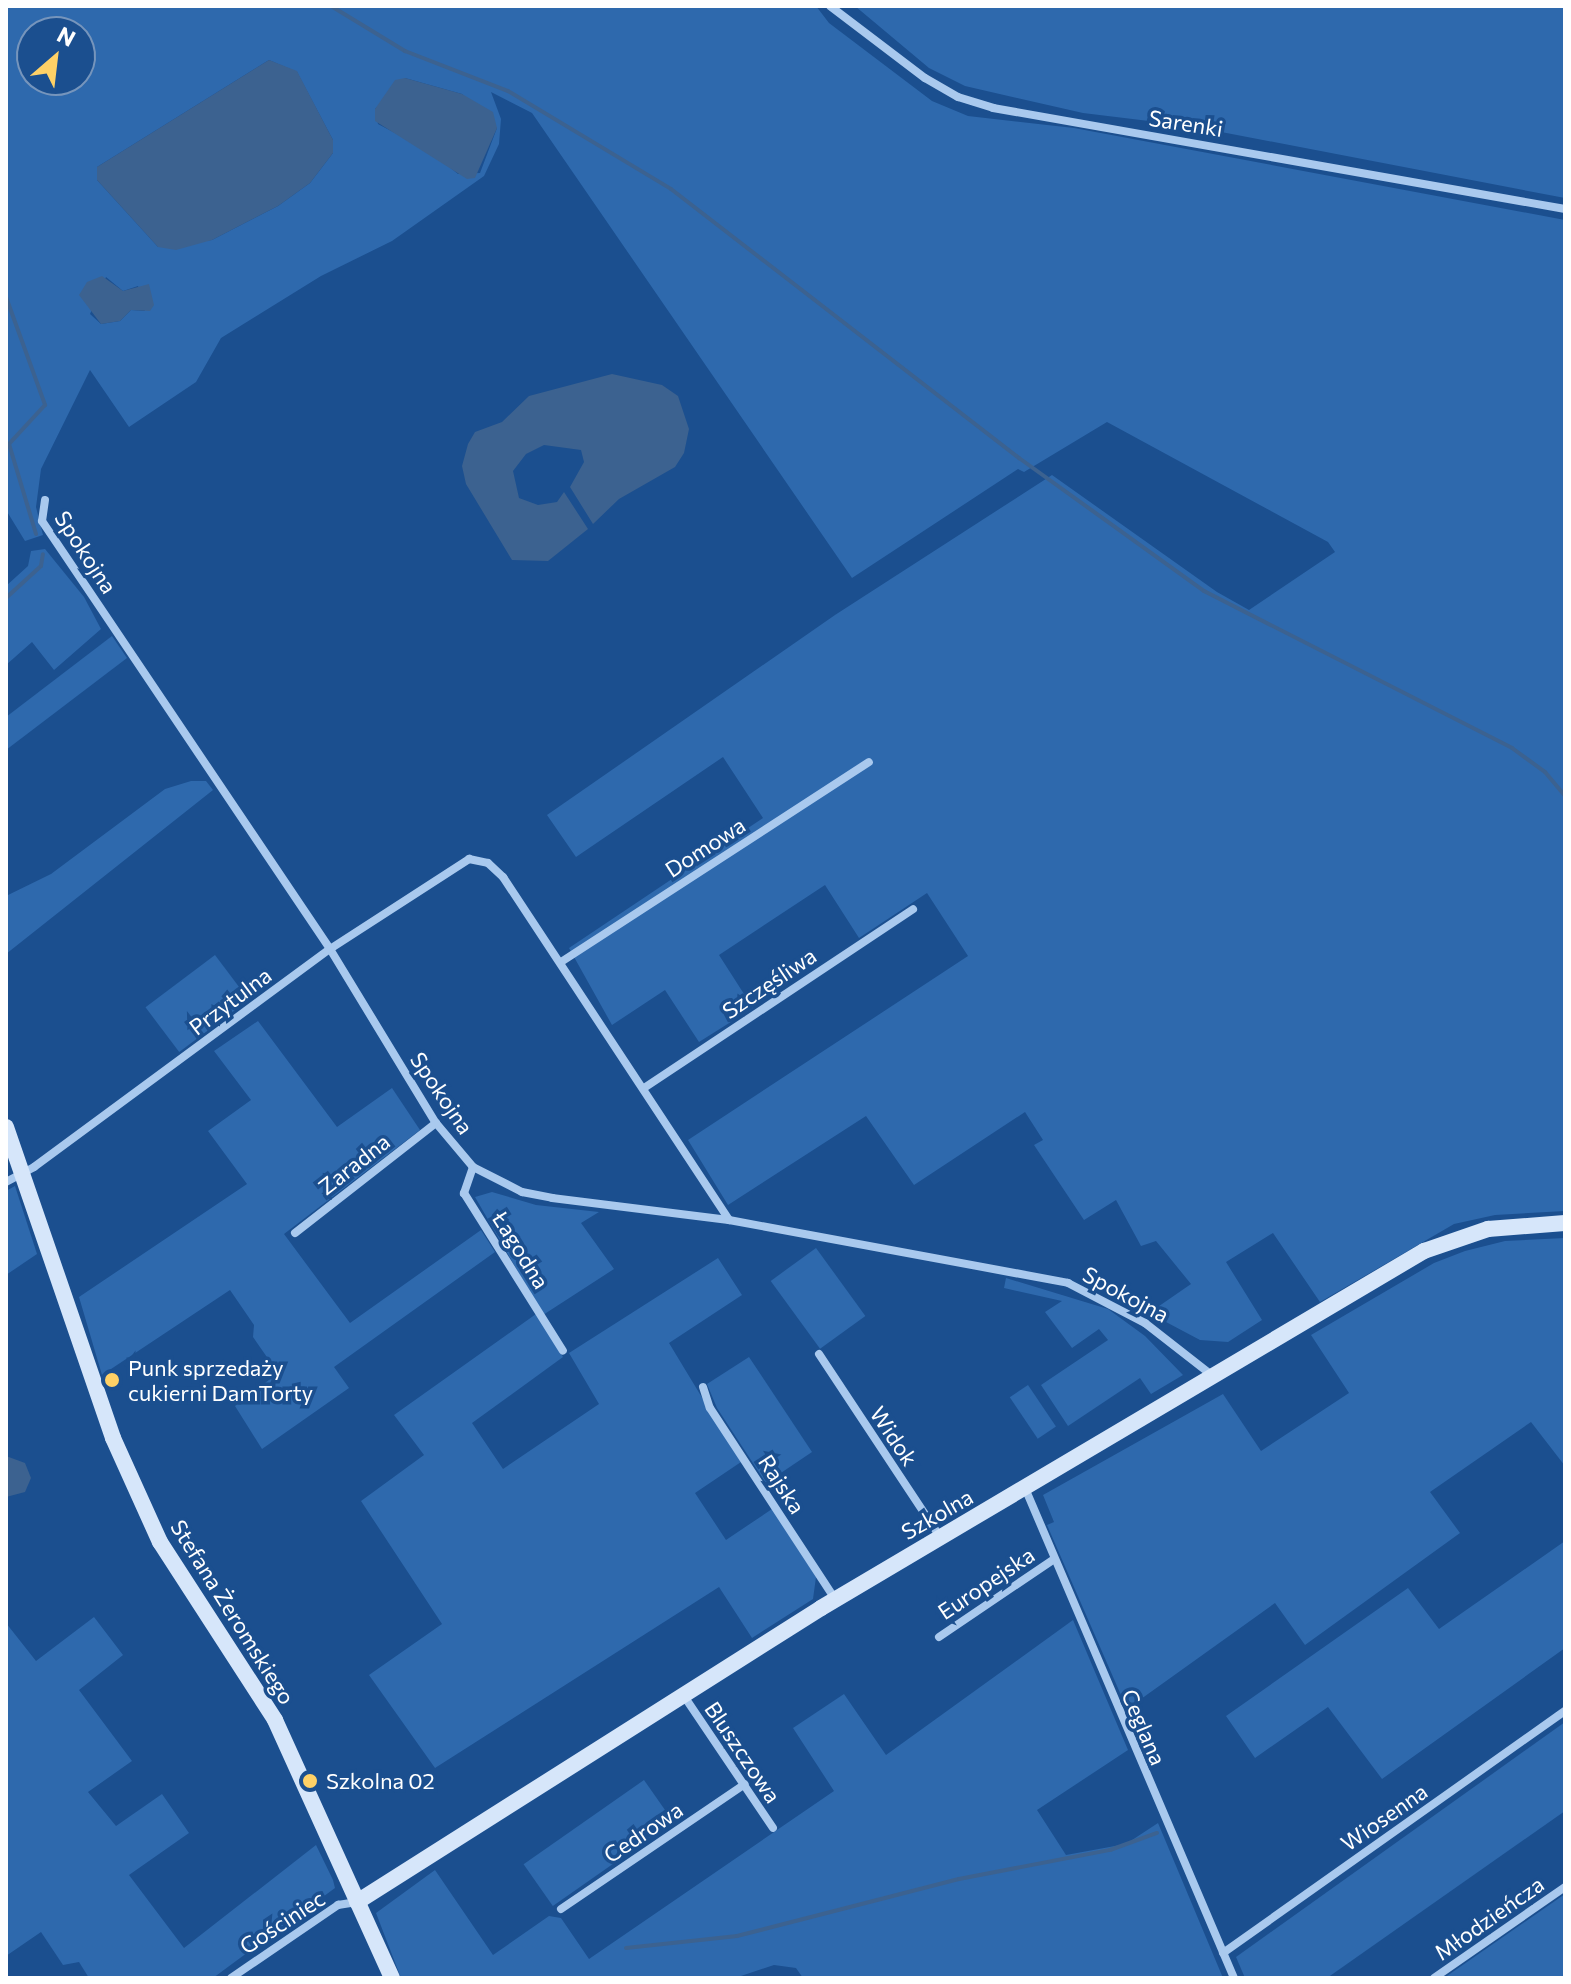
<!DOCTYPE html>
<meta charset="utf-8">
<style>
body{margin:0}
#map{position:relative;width:1571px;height:1984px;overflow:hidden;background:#1b4f8f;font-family:Commissioner,sans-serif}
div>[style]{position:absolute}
.green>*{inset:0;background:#2e69ad;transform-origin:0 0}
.water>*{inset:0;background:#3c6290}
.stream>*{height:4px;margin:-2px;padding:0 2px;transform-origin:2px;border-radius:2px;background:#3c6290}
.street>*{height:8px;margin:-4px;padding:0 4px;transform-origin:4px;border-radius:4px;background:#a9c9ee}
.secondary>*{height:16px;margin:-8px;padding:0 8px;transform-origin:8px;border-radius:8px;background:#d6e6fa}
.dots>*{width:22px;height:22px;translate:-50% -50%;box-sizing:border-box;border:4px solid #1b4f8f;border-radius:50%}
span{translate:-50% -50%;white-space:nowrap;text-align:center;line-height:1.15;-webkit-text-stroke:7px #1b4f8f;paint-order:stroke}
.street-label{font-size:22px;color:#fff}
.poi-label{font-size:22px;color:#fff}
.left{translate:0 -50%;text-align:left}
.frame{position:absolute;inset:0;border:8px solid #fff;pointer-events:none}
.north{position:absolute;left:16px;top:16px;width:80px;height:80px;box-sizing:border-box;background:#1b4f8f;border:2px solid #7695bc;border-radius:50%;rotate:28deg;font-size:22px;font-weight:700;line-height:32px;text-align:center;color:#fff}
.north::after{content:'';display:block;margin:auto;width:28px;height:36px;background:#ffd166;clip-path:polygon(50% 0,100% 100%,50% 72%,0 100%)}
</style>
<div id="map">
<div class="green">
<i style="clip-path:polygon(evenodd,6px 6px,816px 6px,829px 23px,932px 101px,968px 116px,1074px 128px,1565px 220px,1565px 1211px,1495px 1215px,1454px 1224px,1320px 1302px,1273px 1233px,1226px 1262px,1262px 1320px,1228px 1342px,1200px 1340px,1149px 1313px,1191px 1284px,1156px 1241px,1141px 1246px,1116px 1200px,1084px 1220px,1034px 1145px,1043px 1140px,1025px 1112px,914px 1185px,866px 1116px,728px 1205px,688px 1140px,968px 956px,927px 893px,859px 938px,825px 885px,719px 955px,753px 1008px,699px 1042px,665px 990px,612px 1025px,569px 948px,763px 818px,723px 757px,576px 857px,547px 815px,835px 615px,1052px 475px,1217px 592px,1249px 610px,1335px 552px,1328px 542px,1107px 422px,1024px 472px,1018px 469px,852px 578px,532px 113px,491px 92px,501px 119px,499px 144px,484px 176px,392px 241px,321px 276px,221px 338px,196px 382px,129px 427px,90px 370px,41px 469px,36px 507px,43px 535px,25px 541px,6px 510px,6px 6px,32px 32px,80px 32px,80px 80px,32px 80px,32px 32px,6px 6px,269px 60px,297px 72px,333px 140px,333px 153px,310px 183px,278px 206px,212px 240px,158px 247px,97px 180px,97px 167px,269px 60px,6px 6px,405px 78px,462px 94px,497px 128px,480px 173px,458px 174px,431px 152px,378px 124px,375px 109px,405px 78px,6px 6px,106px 277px,123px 291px,138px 286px,145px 311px,131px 310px,120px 321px,101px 324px,90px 314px,106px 277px)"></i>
<i style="clip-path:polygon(855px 6px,1565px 6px,1565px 198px,1190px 126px,1083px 113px,965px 86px,929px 68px)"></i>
<i style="clip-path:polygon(45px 549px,84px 597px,101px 629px,54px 670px,32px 642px,6px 665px,6px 586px,28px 566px,31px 551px)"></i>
<i style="clip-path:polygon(112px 636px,127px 658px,6px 750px,6px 717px)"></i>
<i style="clip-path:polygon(191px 781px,206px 781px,213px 790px,6px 954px,6px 896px,51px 874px,165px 789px)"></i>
<i style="left:215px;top:955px;width:56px;height:87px;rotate:53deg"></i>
<i style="clip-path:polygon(258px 1021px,337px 1127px,392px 1088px,420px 1130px,284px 1234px,350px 1323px,481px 1230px,495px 1252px,334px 1367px,349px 1388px,262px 1449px,235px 1406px,278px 1373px,253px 1337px,254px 1325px,230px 1290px,102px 1375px,79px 1297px,247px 1184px,208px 1131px,251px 1100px,214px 1051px)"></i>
<i style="clip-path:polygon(15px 1186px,37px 1254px,6px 1275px,6px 1191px)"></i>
<i style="clip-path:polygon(492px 1192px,536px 1205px,599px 1212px,581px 1223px,614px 1269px,543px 1315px,475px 1197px)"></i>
<i style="clip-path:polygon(1565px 1238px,1565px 1466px,1531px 1422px,1430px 1492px,1460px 1533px,1305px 1645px,1275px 1603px,1127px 1709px,1047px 1525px,1054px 1522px,1043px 1495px,1223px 1394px,1261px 1451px,1349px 1393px,1311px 1335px,1434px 1263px,1465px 1251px,1505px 1241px)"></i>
<i style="left:816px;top:1248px;width:84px;height:56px;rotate:54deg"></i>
<i style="clip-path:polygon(718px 1258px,742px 1295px,669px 1343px,741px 1462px,695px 1493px,726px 1540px,772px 1509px,816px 1577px,813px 1599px,752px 1638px,719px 1587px,435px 1768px,369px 1675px,442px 1624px,361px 1501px,424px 1455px,394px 1415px,536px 1314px,563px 1357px,472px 1423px,503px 1469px,599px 1404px,569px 1353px)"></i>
<i style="clip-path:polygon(1006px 1278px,1108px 1309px,1145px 1336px,1183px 1375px,1151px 1394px,1140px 1378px,1068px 1426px,1041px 1385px,1108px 1340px,1099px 1329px,1072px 1348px,1045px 1312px,1062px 1301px,1004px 1288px)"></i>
<i style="clip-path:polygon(749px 1357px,812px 1452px,766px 1483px,717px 1408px,707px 1384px)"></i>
<i style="left:1028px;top:1385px;width:50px;height:22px;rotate:56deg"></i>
<i style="clip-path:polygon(1565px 1541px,1565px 1648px,1382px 1779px,1328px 1707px,1255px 1758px,1226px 1716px,1408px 1588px,1439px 1629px)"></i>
<i style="clip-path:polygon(94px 1617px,123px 1655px,79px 1690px,132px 1761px,88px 1792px,116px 1826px,162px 1794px,189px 1833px,129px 1875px,184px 1948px,316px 1845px,333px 1880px,335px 1888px,213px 1978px,89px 1978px,79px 1962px,63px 1965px,41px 1932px,6px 1956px,6px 1623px,36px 1661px)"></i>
<i style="clip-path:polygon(1073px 1620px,1128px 1750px,1037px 1810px,1066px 1855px,1126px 1844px,1158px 1823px,1223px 1978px,803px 1978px,796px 1968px,774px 1965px,735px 1978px,401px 1978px,376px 1913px,435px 1870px,493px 1955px,549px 1916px,561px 1918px,589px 1959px,834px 1791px,793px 1728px,844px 1694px,886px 1755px)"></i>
<i style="clip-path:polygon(1565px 1722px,1565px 1811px,1327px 1978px,1245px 1978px,1236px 1957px)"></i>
<i style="left:644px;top:1780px;width:51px;height:147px;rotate:55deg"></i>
<i style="clip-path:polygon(1565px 1894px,1565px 1978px,1444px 1978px)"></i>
</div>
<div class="water">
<i style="clip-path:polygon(269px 60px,297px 71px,333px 140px,333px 153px,310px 183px,278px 206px,212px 240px,176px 250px,158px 247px,97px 180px,97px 167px)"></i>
<i style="clip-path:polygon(405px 78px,462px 94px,493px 112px,497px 128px,475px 178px,467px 179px,375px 121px,375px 109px,395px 80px)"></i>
<i style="clip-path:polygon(102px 276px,123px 291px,149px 284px,154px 305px,150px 311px,131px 310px,120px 321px,101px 324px,79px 295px,87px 282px)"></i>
<i style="clip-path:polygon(612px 374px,662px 385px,678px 396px,689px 429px,684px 453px,675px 467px,619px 499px,593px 524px,570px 487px,584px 462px,581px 450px,544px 445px,526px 454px,513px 471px,519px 498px,538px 505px,557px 502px,564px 492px,588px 529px,548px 561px,512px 560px,466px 484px,462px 466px,468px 444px,475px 432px,502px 422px,529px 396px)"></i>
<i style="clip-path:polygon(6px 1456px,25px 1463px,31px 1478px,25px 1492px,6px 1497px)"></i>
</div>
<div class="stream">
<i style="left:331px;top:6px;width:87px;rotate:31.3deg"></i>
<i style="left:405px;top:51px;width:110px;rotate:21.2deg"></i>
<i style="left:508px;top:91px;width:190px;rotate:31deg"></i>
<i style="left:671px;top:189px;width:440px;rotate:37.7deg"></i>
<i style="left:1019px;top:458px;width:228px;rotate:35.7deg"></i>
<i style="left:1204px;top:591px;width:346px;rotate:27deg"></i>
<i style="left:1512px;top:748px;width:41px;rotate:36deg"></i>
<i style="left:1545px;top:772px;width:31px;rotate:50deg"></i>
<i style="left:6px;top:297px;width:115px;rotate:70.1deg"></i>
<i style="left:45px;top:405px;width:53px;rotate:132.7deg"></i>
<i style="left:9px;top:444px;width:94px;rotate:73.3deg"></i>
<i style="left:6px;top:598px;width:47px;rotate:-42.4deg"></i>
<i style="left:41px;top:566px;width:12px;rotate:-81deg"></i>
<i style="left:626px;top:1948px;width:112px;rotate:-6.2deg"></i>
<i style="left:737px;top:1936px;width:229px;rotate:-14.4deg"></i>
<i style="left:959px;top:1879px;width:154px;rotate:-10.9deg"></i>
<i style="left:1110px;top:1850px;width:50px;rotate:-19.9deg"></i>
</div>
<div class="street">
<i style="left:830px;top:6px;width:119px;rotate:37.2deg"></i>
<i style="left:925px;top:78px;width:38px;rotate:30deg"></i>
<i style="left:958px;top:97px;width:37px;rotate:17deg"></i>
<i style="left:993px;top:108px;width:581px;rotate:10.01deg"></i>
<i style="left:45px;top:500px;width:21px;rotate:98deg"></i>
<i style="left:42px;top:521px;width:516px;rotate:56.06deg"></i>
<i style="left:330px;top:949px;width:204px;rotate:58.7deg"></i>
<i style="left:436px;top:1123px;width:57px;rotate:49.9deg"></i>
<i style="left:473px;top:1167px;width:55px;rotate:27deg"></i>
<i style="left:522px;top:1192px;width:31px;rotate:11deg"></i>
<i style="left:552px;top:1198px;width:178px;rotate:7.1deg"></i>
<i style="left:729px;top:1220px;width:345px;rotate:10.5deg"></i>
<i style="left:1068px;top:1283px;width:87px;rotate:27.5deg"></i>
<i style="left:1145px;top:1323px;width:88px;rotate:38deg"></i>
<i style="left:561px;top:962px;width:367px;rotate:-33deg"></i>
<i style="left:644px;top:1088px;width:323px;rotate:-33.6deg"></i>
<i style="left:473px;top:1167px;width:28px;rotate:109deg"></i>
<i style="left:464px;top:1193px;width:186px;rotate:57.9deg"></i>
<i style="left:6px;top:1182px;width:32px;rotate:-28deg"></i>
<i style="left:34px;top:1167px;width:368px;rotate:-36.4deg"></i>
<i style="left:330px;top:949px;width:166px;rotate:-32.9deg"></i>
<i style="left:469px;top:859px;width:19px;rotate:12deg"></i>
<i style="left:488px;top:863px;width:21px;rotate:43deg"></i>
<i style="left:503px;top:877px;width:411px;rotate:56.6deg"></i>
<i style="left:295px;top:1233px;width:179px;rotate:-38deg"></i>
<i style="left:819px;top:1354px;width:219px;rotate:56.5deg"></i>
<i style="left:703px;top:1387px;width:22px;rotate:72deg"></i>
<i style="left:710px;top:1408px;width:228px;rotate:56.8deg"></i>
<i style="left:1025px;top:1488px;width:533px;rotate:66.9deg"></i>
<i style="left:939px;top:1637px;width:139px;rotate:-34.1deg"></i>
<i style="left:684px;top:1696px;width:159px;rotate:56deg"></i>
<i style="left:561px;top:1909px;width:222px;rotate:-34.2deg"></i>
<i style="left:1223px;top:1953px;width:419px;rotate:-35.3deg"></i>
<i style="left:231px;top:1978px;width:130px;rotate:-34.3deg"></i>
<i style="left:338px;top:1905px;width:19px;rotate:-9deg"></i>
<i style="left:1434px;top:1978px;width:160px;rotate:-34.8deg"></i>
</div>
<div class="secondary">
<i style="left:6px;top:1127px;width:329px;rotate:71deg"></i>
<i style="left:113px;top:1438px;width:114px;rotate:65.7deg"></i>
<i style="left:160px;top:1542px;width:212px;rotate:57.1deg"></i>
<i style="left:275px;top:1720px;width:283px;rotate:65.6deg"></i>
<i style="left:357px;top:1902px;width:549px;rotate:-32.36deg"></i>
<i style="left:821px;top:1608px;width:701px;rotate:-30.63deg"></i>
<i style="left:1424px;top:1251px;width:68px;rotate:-19deg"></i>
<i style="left:1488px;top:1229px;width:77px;rotate:-4.5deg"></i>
</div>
<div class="dots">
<i style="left:112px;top:1380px;background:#ffd166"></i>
<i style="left:310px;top:1781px;background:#ffd166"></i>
</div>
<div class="street-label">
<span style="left:1186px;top:123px;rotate:9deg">Sarenki</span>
<span style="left:86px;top:552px;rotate:57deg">Spokojna</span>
<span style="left:705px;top:847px;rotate:-33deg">Domowa</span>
<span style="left:769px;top:983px;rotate:-34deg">Szczęśliwa</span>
<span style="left:230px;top:1001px;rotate:-37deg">Przytulna</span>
<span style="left:442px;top:1093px;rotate:56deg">Spokojna</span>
<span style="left:354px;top:1164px;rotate:-38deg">Zaradna</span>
<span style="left:521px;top:1250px;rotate:58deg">Łagodna</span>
<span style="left:1126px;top:1294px;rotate:28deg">Spokojna</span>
<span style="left:894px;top:1436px;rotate:56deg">Widok</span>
<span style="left:782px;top:1484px;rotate:57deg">Rajska</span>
<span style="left:937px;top:1514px;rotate:-30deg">Szkolna</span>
<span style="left:986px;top:1583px;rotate:-34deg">Europejska</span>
<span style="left:233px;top:1612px;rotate:58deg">Stefana Żeromskiego</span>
<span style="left:1144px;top:1727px;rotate:67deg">Ceglana</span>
<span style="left:743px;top:1752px;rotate:56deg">Bluszczowa</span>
<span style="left:1384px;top:1817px;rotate:-35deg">Wiosenna</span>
<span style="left:643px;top:1832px;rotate:-34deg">Cedrowa</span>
<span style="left:1489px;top:1918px;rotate:-35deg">Młodzieńcza</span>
<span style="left:282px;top:1922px;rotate:-33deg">Gościniec</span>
</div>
<div class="poi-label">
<span class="left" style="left:128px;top:1380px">Punk sprzedaży<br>cukierni DamTorty</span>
<span class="left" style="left:326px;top:1781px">Szkolna 02</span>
</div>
<div class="frame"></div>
<div class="north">N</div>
</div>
